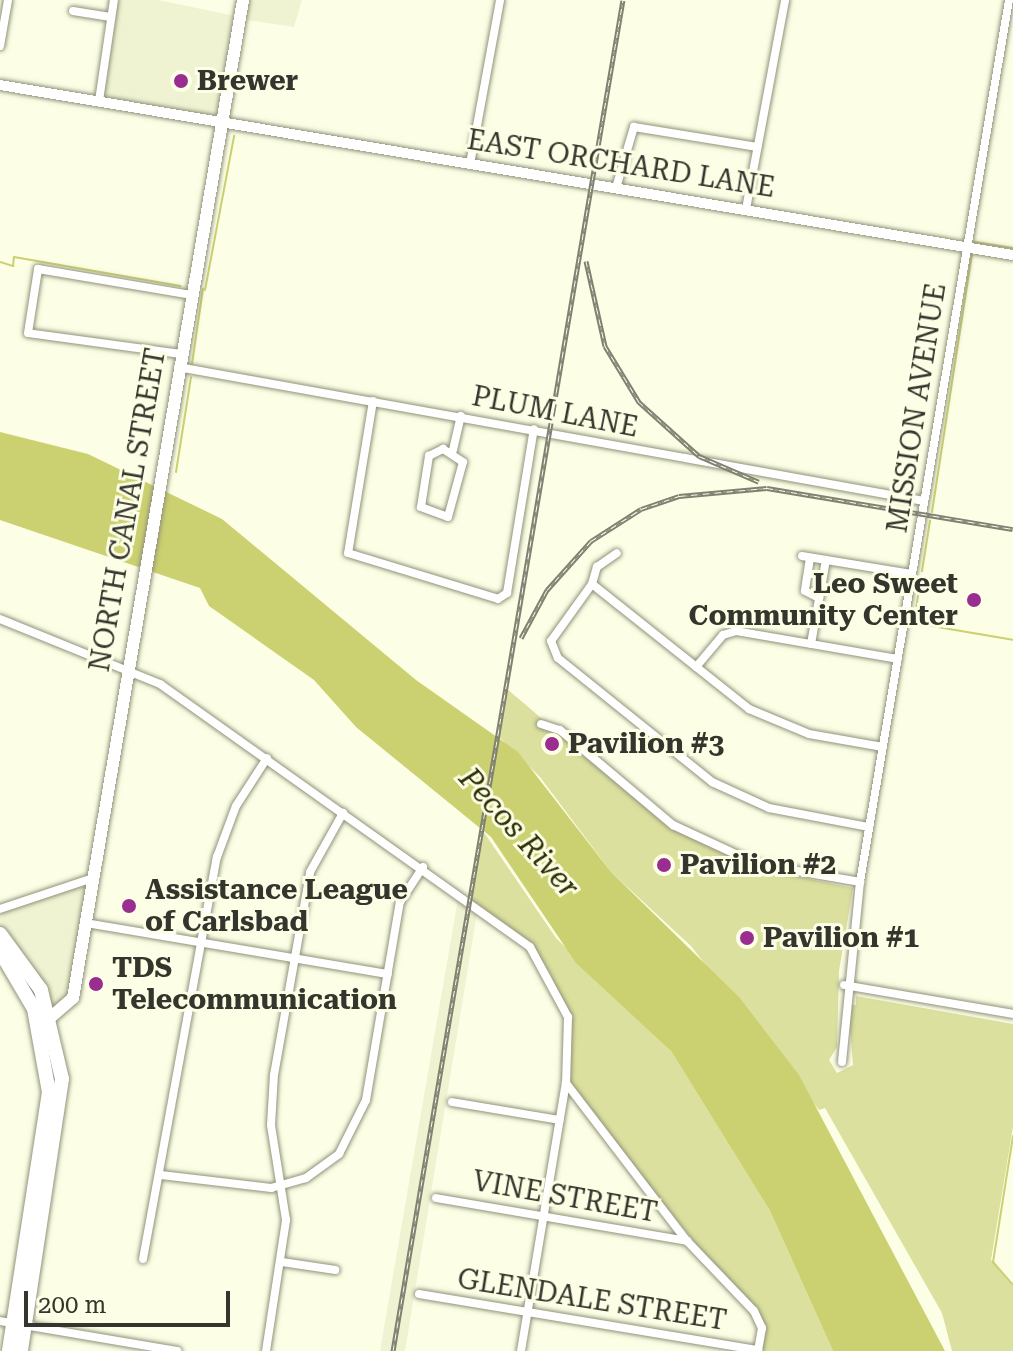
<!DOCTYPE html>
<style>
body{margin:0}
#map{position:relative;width:1013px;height:1351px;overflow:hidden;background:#fcfee5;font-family:"Roboto Serif",serif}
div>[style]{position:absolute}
.built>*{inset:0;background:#f0f3d2}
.green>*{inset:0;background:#dce09e}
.water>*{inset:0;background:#cbd070}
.stream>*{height:2px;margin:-1px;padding:0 1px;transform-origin:1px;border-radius:1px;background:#cbd070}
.roads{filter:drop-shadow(0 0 2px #90927b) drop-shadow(0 0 2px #90927b)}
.minor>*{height:8px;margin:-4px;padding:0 4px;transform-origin:4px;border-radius:4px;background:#fff}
.tertiary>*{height:10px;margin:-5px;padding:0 5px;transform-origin:5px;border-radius:5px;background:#fff}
.primary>*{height:12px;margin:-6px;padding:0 6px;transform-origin:6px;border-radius:6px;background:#fff}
.trunk>*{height:14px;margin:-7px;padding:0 7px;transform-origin:7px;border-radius:7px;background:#fff}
.rail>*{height:5px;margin-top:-2.5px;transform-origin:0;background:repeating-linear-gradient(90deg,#fcfee5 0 6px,#808172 0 12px);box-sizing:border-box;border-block:2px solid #808172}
.dots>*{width:22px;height:22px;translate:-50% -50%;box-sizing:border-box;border:4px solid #fcfee5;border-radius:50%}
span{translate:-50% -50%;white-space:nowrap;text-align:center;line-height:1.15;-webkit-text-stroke:6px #fcfee5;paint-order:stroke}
.poi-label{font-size:28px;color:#34352c;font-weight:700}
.left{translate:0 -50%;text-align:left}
.right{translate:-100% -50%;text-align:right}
.street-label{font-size:28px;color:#34352c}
.water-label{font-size:30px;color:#2d2e04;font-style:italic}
.scale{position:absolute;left:24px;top:1291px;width:206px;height:36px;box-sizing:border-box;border:4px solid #34352c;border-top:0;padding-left:10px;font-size:24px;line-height:28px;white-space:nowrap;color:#34352c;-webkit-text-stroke:6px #fcfee5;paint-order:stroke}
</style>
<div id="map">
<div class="built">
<i style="clip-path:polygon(114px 0,158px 0,240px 17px,243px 0,302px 0,294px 27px,240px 19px,222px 121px,99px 101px)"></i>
<i style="clip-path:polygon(93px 878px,73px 998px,51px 1017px,0 934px,0 909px)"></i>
<i style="clip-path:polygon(459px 893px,478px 907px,405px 1351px,380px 1351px)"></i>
</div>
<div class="green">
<i style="clip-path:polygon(507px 689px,670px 828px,755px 868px,853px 888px,839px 971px,837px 1047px,829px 1060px,837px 1073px,853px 1065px,848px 1005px,856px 1005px,856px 996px,1013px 1024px,1013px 1127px,991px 1260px,1013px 1286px,1013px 1351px,952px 1351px,942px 1313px,825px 1108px,819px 1110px,691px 946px,611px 872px,540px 777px,498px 736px)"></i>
<i style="clip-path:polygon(481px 828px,556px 938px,671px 1051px,770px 1211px,833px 1351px,758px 1351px,760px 1323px,566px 1083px,564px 1005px,551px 975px,537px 954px,469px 901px)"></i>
</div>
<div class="water">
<i style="clip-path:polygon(0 432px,88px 454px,222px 519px,416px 680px,518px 752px,611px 872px,739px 997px,799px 1075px,945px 1351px,833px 1351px,770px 1211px,671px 1051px,576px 963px,491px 837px,356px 727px,314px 680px,209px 606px,200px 588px,0 520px)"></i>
</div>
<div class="stream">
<i style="left:975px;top:242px;width:38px;rotate:9deg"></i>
<i style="left:0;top:262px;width:14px;rotate:17deg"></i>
<i style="left:13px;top:266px;width:9px;rotate:-84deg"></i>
<i style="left:14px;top:257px;width:169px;rotate:9.9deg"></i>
<i style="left:205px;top:290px;width:157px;rotate:-79.3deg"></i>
<i style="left:192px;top:364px;width:76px;rotate:-81.7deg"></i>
<i style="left:176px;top:472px;width:96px;rotate:-81deg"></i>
<i style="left:932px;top:512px;width:260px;rotate:-81.2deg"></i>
<i style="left:922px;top:571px;width:51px;rotate:-80.9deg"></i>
<i style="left:920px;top:582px;width:41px;rotate:98.3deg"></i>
<i style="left:914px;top:623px;width:100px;rotate:9.7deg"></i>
<i style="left:1013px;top:1136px;width:128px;rotate:99deg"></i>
<i style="left:993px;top:1262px;width:30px;rotate:49deg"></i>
</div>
<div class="roads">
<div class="minor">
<i style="left:73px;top:11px;width:38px;rotate:9deg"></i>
<i style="left:0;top:46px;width:47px;rotate:-80.1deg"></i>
<i style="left:99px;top:101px;width:102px;rotate:-81.6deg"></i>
<i style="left:470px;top:164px;width:167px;rotate:-79.6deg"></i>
<i style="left:616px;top:188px;width:64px;rotate:-73.6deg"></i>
<i style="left:634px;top:127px;width:125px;rotate:9.2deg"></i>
<i style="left:746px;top:209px;width:213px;rotate:-79.4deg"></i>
<i style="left:181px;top:354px;width:154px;rotate:-172.2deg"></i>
<i style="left:28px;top:333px;width:65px;rotate:-81.1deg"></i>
<i style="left:38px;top:269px;width:155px;rotate:9.6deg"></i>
<i style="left:178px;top:367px;width:758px;rotate:10.18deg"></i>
<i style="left:373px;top:401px;width:154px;rotate:99.3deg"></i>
<i style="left:348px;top:553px;width:157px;rotate:17deg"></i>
<i style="left:498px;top:599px;width:11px;rotate:-34deg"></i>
<i style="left:507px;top:593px;width:166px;rotate:-80.7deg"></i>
<i style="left:443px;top:449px;width:24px;rotate:33deg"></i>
<i style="left:463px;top:462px;width:57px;rotate:105.3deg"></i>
<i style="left:448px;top:517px;width:29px;rotate:-160deg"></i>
<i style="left:421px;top:507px;width:52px;rotate:-81.1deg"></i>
<i style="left:429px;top:456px;width:16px;rotate:-27deg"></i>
<i style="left:453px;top:450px;width:35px;rotate:-77deg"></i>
<i style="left:802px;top:556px;width:111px;rotate:9.3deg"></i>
<i style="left:810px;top:558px;width:33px;rotate:99deg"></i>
<i style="left:805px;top:591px;width:16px;rotate:27deg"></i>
<i style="left:592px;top:584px;width:70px;rotate:125.7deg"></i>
<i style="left:551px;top:641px;width:18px;rotate:68deg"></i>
<i style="left:558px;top:658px;width:198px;rotate:38.8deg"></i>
<i style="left:712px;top:782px;width:63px;rotate:24.5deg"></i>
<i style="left:769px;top:808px;width:102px;rotate:10.8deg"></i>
<i style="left:592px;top:584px;width:201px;rotate:38.5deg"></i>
<i style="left:749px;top:709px;width:65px;rotate:22.6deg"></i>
<i style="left:809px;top:734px;width:75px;rotate:10deg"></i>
<i style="left:592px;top:584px;width:18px;rotate:-74deg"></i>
<i style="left:597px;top:567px;width:24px;rotate:-35deg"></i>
<i style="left:0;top:619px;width:173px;rotate:22.1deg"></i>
<i style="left:160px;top:684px;width:454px;rotate:35.4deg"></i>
<i style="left:530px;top:947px;width:80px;rotate:61.5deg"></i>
<i style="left:568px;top:1017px;width:66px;rotate:91.7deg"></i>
<i style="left:566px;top:1083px;width:199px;rotate:52.6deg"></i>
<i style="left:687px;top:1241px;width:97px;rotate:46.3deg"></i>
<i style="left:754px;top:1311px;width:19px;rotate:65deg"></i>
<i style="left:762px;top:1328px;width:23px;rotate:100deg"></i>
<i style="left:811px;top:644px;width:85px;rotate:-79.9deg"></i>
<i style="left:696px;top:667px;width:42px;rotate:-49.8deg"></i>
<i style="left:723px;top:635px;width:14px;rotate:-17deg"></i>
<i style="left:736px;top:631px;width:164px;rotate:9.8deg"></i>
<i style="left:541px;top:724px;width:20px;rotate:18deg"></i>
<i style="left:560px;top:730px;width:148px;rotate:40.1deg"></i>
<i style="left:673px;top:825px;width:93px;rotate:24.9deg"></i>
<i style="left:757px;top:864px;width:105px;rotate:9.9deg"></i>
<i style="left:0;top:909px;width:98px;rotate:-18.4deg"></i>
<i style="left:86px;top:923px;width:306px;rotate:9.6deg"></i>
<i style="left:844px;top:985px;width:171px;rotate:9.7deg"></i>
<i style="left:842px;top:1062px;width:181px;rotate:-84.3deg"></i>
<i style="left:860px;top:882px;width:894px;rotate:-80.41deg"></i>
<i style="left:452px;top:1102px;width:109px;rotate:9.5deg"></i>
<i style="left:161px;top:1175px;width:111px;rotate:6.7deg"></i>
<i style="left:271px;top:1188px;width:36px;rotate:-16deg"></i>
<i style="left:306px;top:1178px;width:41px;rotate:-36deg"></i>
<i style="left:339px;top:1154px;width:60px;rotate:-63.4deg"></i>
<i style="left:366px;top:1100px;width:201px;rotate:-80.3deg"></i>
<i style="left:400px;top:902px;width:42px;rotate:-56.7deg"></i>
<i style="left:436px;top:1198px;width:255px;rotate:9.7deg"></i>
<i style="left:143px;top:1259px;width:409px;rotate:-79.6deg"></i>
<i style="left:217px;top:857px;width:54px;rotate:-69.6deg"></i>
<i style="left:236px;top:806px;width:57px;rotate:-57.1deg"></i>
<i style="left:282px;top:1262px;width:54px;rotate:8.6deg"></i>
<i style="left:419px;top:1294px;width:344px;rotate:9.4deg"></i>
<i style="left:0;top:1321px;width:180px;rotate:9.6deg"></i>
<i style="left:266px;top:1351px;width:133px;rotate:-81.3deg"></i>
<i style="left:286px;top:1220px;width:96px;rotate:-99deg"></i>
<i style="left:271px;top:1125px;width:50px;rotate:-86.6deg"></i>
<i style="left:274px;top:1075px;width:206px;rotate:-79.9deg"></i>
<i style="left:310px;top:872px;width:68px;rotate:-60.8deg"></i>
<i style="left:521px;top:1351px;width:272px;rotate:-80.5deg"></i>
</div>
<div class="tertiary">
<i style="left:0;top:85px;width:1027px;rotate:9.53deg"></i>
</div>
<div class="primary">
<i style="left:51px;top:1017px;width:29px;rotate:-41deg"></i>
<i style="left:73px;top:998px;width:1012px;rotate:-80.33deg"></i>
</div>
<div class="trunk">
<i style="left:0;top:934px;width:69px;rotate:53.8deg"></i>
<i style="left:41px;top:990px;width:91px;rotate:76.7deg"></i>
<i style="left:62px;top:1079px;width:275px;rotate:98.6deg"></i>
<i style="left:0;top:951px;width:67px;rotate:59.6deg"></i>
<i style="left:34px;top:1009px;width:84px;rotate:79.8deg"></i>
<i style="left:49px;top:1092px;width:262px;rotate:98.8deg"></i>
</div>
</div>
<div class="rail">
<i style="left:586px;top:261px;width:87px;rotate:77.4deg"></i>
<i style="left:605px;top:346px;width:66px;rotate:58.7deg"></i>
<i style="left:639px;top:402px;width:81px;rotate:42deg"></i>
<i style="left:699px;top:456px;width:65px;rotate:23.4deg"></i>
<i style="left:521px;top:638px;width:55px;rotate:-61.6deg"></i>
<i style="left:547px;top:590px;width:66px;rotate:-48.1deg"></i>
<i style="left:591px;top:541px;width:59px;rotate:-32.6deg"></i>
<i style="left:641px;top:509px;width:40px;rotate:-18.9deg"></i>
<i style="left:679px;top:496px;width:88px;rotate:-5.2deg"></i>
<i style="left:767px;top:488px;width:249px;rotate:9.5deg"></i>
<i style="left:393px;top:1351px;width:1370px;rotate:-80.34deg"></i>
</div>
<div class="dots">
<i style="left:181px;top:81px;background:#992e90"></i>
<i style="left:974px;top:600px;background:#992e90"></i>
<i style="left:552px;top:744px;background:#992e90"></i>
<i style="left:664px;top:865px;background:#992e90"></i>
<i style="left:129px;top:906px;background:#992e90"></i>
<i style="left:747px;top:938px;background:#992e90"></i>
<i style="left:96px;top:984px;background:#992e90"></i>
</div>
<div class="poi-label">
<span class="left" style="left:197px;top:81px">Brewer</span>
<span class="right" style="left:958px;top:600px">Leo Sweet<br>Community Center</span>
<span class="left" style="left:568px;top:744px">Pavilion #3</span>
<span class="left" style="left:680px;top:865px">Pavilion #2</span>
<span class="left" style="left:145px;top:906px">Assistance League<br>of Carlsbad</span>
<span class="left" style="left:763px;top:938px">Pavilion #1</span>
<span class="left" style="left:112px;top:984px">TDS<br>Telecommunication</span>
</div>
<div class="street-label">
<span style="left:621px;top:164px;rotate:9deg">EAST ORCHARD LANE</span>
<span style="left:917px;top:408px;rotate:-81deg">MISSION AVENUE</span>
<span style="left:555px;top:412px;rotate:11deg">PLUM LANE</span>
<span style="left:128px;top:510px;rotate:-80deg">NORTH CANAL STREET</span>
<span style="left:565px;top:1197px;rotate:10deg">VINE STREET</span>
<span style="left:592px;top:1300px;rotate:9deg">GLENDALE STREET</span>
</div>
<div class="water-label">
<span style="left:519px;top:833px;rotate:48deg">Pecos River</span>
</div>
<div class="scale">200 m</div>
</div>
